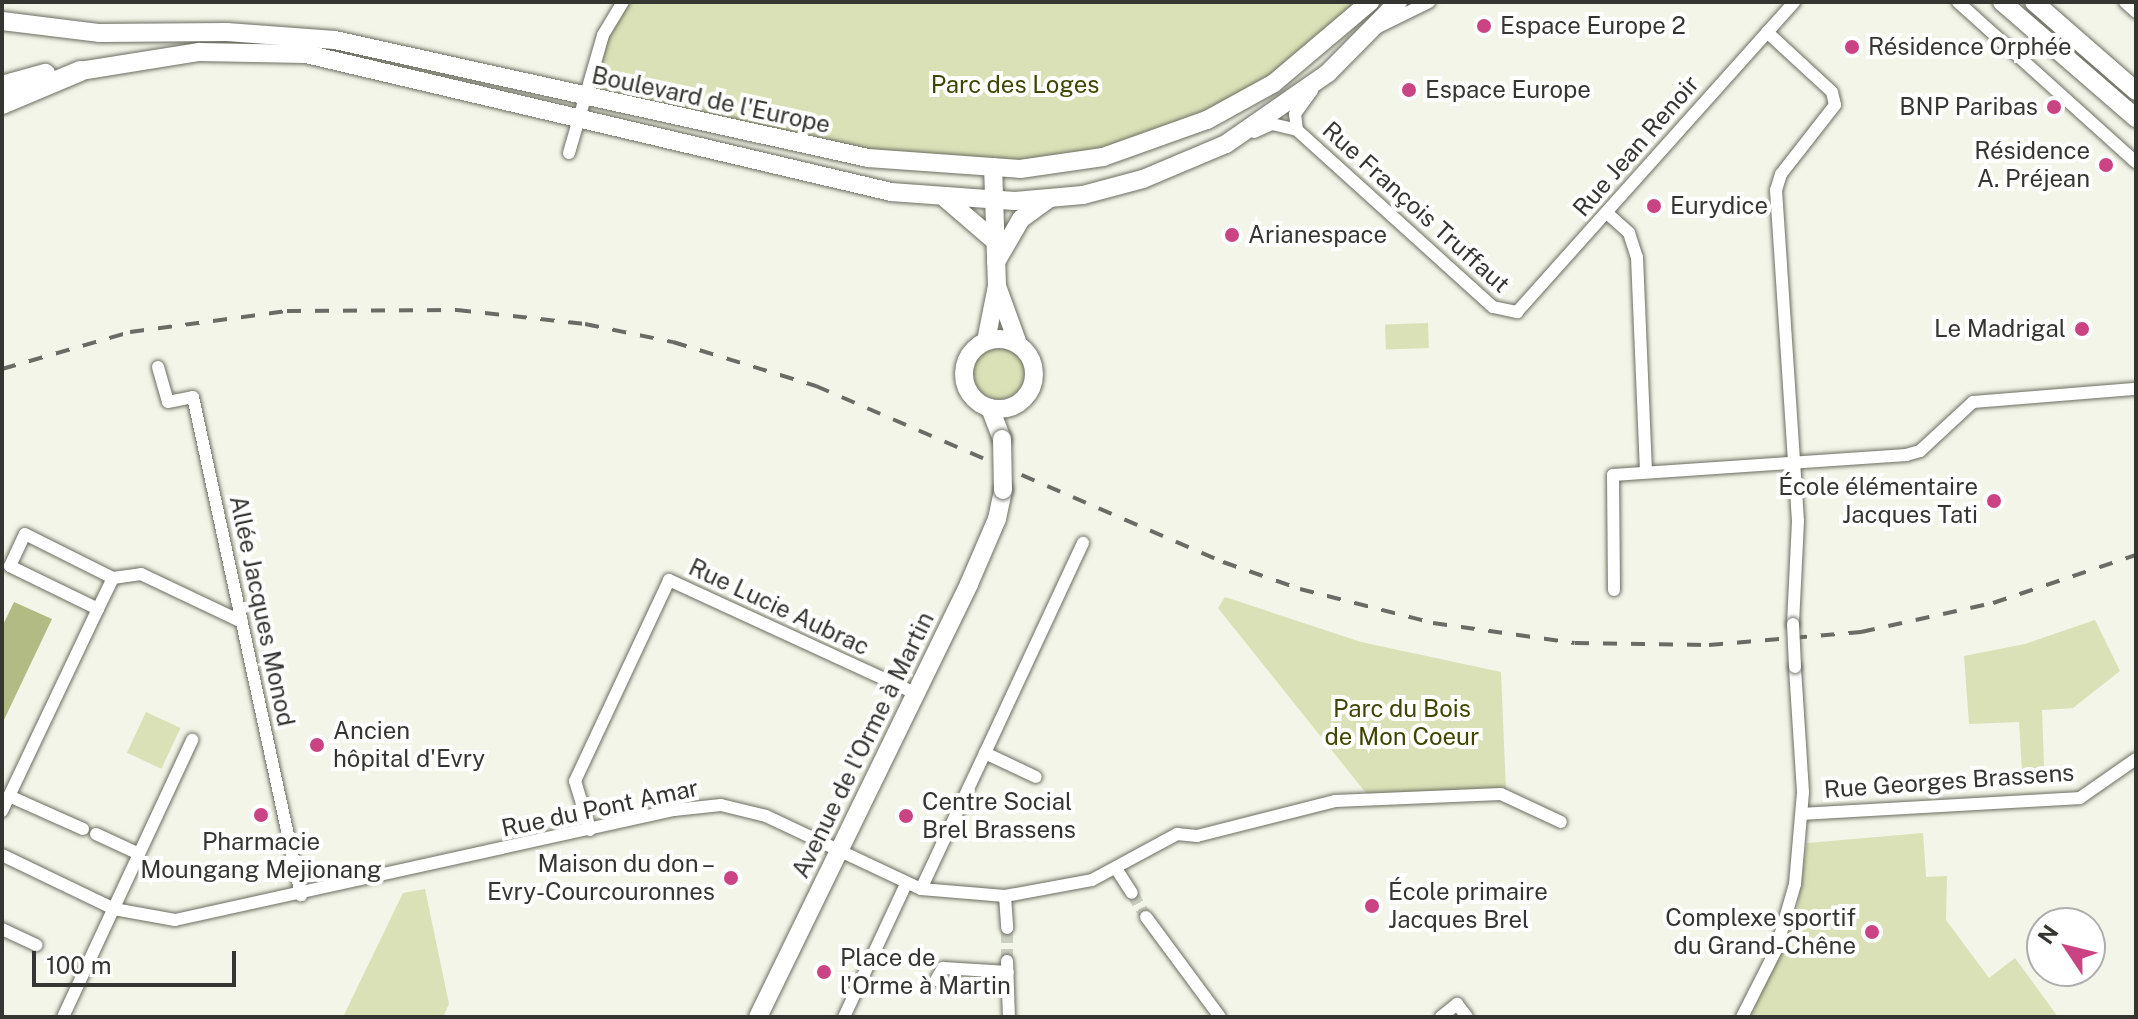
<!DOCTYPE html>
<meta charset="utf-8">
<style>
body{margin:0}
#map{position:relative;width:2138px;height:1019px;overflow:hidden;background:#f2f5e7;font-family:"Public Sans",sans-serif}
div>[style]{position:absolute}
.green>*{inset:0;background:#dae1b6;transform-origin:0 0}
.round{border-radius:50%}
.water>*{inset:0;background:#b3bb84}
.street-tunnel>*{height:12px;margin-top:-6px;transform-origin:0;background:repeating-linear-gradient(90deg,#cccfc3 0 12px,transparent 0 18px)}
.roads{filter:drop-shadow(0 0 2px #6b6d61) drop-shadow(0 0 2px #6b6d61)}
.street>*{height:12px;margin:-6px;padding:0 6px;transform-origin:6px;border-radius:6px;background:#fff}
.secondary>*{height:18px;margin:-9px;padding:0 9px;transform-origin:9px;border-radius:9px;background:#fff}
.secondary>.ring{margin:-9px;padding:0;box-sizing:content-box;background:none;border:18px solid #fff;border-radius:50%}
.primary>*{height:20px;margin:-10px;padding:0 10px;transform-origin:10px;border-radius:10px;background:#fff}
.rail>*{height:4px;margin-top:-2px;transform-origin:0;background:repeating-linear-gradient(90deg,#6a6b64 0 14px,transparent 0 28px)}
.bridges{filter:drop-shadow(0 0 2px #6b6d61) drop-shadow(0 0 2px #6b6d61)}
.street-bridge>*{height:12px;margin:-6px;padding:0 6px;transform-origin:6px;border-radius:6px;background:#fff}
.secondary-bridge>*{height:18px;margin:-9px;padding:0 9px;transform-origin:9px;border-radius:9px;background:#fff}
.dots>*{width:22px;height:22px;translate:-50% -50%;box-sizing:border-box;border:4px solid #fff;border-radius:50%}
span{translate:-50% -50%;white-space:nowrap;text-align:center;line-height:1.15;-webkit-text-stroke:8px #fff;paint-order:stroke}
.poi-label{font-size:24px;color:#353631}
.left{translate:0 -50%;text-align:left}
.right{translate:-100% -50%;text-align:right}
.park-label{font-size:24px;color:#3f4501}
.street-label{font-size:24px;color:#353631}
.frame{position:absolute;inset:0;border:4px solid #353631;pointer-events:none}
.north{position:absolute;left:2026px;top:907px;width:80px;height:80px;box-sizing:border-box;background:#fff;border:2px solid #aeafad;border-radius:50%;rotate:305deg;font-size:22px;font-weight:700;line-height:32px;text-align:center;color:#353631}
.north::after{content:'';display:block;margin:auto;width:28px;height:36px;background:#ca4484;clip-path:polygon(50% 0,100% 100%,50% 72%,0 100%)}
.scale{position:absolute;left:32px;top:951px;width:204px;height:36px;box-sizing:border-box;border:4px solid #353631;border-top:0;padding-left:10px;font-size:24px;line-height:28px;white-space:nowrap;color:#353631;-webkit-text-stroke:6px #fff;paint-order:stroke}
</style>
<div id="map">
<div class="green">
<i style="clip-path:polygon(623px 2px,1370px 2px,1350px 22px,1207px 120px,1059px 165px,868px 158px,584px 97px,603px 35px)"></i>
<i style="left:1428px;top:323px;width:25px;height:43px;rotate:88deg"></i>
<i class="round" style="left:973px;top:347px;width:52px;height:52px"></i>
<i style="clip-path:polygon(1225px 597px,1361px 642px,1501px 672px,1506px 791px,1370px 798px,1218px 608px)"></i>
<i style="clip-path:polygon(2095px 620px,2120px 671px,2073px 708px,2042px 710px,2044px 768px,2022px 770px,2019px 722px,1969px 724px,1964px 656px,2025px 644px)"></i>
<i style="left:146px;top:712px;width:38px;height:45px;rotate:25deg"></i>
<i style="clip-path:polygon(1923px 833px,1926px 877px,1947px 876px,1946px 920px,1989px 978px,2015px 958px,2058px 1017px,1751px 1017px,1797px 910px,1807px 843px)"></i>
<i style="clip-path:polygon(425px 889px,449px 1004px,443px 1017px,343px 1017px,403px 893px)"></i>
</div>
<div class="water">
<i style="clip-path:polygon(14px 602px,52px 619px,2px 724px,2px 627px)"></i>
</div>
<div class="street-tunnel">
<i style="left:1132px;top:893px;width:28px;rotate:60deg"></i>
<i style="left:1007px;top:961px;width:33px;rotate:-90deg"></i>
</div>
<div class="roads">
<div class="street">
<i style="left:1958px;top:2px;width:239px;rotate:42deg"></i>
<i style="left:2125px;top:2px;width:15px;rotate:42deg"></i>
<i style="left:1376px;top:28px;width:59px;rotate:-26.1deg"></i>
<i style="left:1767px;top:32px;width:88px;rotate:42.7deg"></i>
<i style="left:1832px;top:92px;width:13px;rotate:77deg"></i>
<i style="left:1835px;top:105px;width:88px;rotate:128deg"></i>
<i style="left:1781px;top:174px;width:17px;rotate:107deg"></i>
<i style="left:1776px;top:190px;width:332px;rotate:86.2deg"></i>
<i style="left:1798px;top:521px;width:103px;rotate:92.8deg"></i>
<i style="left:1297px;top:130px;width:16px;rotate:-97deg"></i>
<i style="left:1295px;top:114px;width:29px;rotate:-54deg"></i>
<i style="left:1254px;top:132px;width:20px;rotate:-24deg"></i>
<i style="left:1272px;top:124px;width:26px;rotate:13deg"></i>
<i style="left:1297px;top:130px;width:264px;rotate:42.1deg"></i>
<i style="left:1493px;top:307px;width:25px;rotate:12deg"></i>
<i style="left:1517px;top:312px;width:416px;rotate:-48.2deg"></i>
<i style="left:569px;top:153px;width:123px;rotate:-73.9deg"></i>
<i style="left:603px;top:35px;width:39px;rotate:-59deg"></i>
<i style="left:1607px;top:213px;width:30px;rotate:42deg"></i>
<i style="left:1629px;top:233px;width:25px;rotate:72deg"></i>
<i style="left:1637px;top:257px;width:213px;rotate:87.6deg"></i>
<i style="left:158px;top:367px;width:36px;rotate:74deg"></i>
<i style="left:168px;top:402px;width:25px;rotate:-11deg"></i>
<i style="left:193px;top:397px;width:510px;rotate:77.76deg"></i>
<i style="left:25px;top:534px;width:98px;rotate:26.6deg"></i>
<i style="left:113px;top:578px;width:34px;rotate:116deg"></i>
<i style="left:98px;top:609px;width:98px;rotate:-154deg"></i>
<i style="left:10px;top:566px;width:35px;rotate:-65deg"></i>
<i style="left:113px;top:578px;width:28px;rotate:-8deg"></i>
<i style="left:141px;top:574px;width:112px;rotate:25.4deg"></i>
<i style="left:1614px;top:590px;width:115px;rotate:-90.5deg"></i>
<i style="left:1613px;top:475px;width:294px;rotate:-3.9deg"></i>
<i style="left:1906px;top:455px;width:15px;rotate:-16deg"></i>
<i style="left:1920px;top:451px;width:72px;rotate:-42.8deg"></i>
<i style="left:1973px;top:402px;width:164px;rotate:-4.6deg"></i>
<i style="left:985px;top:753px;width:232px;rotate:-65deg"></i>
<i style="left:9px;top:796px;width:81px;rotate:24deg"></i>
<i style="left:2px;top:811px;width:224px;rotate:-64.6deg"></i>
<i style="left:1802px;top:814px;width:278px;rotate:-3.3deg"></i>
<i style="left:2080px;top:798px;width:68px;rotate:-34.9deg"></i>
<i style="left:590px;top:830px;width:51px;rotate:-107deg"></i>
<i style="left:575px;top:781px;width:222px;rotate:-64.9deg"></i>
<i style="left:669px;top:580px;width:271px;rotate:24.7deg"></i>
<i style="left:96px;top:834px;width:47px;rotate:24.9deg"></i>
<i style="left:2px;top:855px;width:124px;rotate:25.7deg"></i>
<i style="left:114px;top:909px;width:62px;rotate:10.2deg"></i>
<i style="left:175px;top:920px;width:511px;rotate:-12.43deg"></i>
<i style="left:674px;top:810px;width:47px;rotate:-6.1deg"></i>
<i style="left:721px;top:805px;width:46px;rotate:13.7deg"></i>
<i style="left:766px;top:816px;width:171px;rotate:25.2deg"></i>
<i style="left:921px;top:889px;width:84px;rotate:4.8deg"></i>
<i style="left:1005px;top:896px;width:88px;rotate:-10.4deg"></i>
<i style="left:1092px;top:880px;width:97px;rotate:-28.4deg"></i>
<i style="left:1177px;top:834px;width:20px;rotate:6deg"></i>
<i style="left:1197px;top:836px;width:142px;rotate:-14.2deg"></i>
<i style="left:1335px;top:801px;width:166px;rotate:-2.4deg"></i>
<i style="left:1501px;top:794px;width:66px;rotate:25deg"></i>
<i style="left:1117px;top:870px;width:27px;rotate:57deg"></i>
<i style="left:921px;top:889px;width:150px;rotate:-64.8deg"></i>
<i style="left:985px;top:753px;width:56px;rotate:25.2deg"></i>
<i style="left:1005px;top:896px;width:32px;rotate:86deg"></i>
<i style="left:1146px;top:917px;width:124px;rotate:53.5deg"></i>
<i style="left:2px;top:929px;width:38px;rotate:25deg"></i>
<i style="left:1007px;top:961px;width:56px;rotate:88deg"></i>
<i style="left:936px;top:980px;width:14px;rotate:-60deg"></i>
<i style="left:943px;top:968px;width:65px;rotate:3.5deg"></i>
<i style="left:63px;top:1017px;width:306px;rotate:-65deg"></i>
<i style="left:844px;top:1017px;width:147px;rotate:-65deg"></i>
<i style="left:1441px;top:1017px;width:21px;rotate:-39deg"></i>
<i style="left:1457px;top:1004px;width:16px;rotate:52deg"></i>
<i style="left:1742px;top:1017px;width:75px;rotate:-63.1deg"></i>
<i style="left:1776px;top:950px;width:69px;rotate:-73.9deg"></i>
<i style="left:1795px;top:884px;width:92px;rotate:-85deg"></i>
<i style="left:1803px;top:792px;width:125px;rotate:-93.7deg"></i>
</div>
<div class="secondary">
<i style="left:2002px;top:2px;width:177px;rotate:40.9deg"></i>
<i style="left:2034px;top:2px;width:135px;rotate:41.1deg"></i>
<i style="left:2px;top:21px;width:99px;rotate:7deg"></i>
<i style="left:100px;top:33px;width:127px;rotate:-0.5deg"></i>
<i style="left:227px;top:32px;width:108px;rotate:4.2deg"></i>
<i style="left:335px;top:40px;width:546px;rotate:12.48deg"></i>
<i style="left:868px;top:158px;width:152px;rotate:4.1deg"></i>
<i style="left:1020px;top:169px;width:84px;rotate:-8.2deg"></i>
<i style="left:1103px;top:157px;width:110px;rotate:-19.6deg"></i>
<i style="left:1207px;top:120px;width:77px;rotate:-28.9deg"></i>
<i style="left:1274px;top:83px;width:126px;rotate:-40.2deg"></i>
<i style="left:80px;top:71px;width:121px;rotate:-9.1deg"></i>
<i style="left:199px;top:52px;width:107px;rotate:1.1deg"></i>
<i style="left:306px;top:54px;width:601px;rotate:13.27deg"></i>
<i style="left:891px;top:192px;width:124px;rotate:4.2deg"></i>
<i style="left:1015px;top:201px;width:68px;rotate:-5deg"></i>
<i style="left:1083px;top:195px;width:62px;rotate:-14.9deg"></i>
<i style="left:1143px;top:179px;width:90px;rotate:-22.9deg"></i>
<i style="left:1226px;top:144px;width:124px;rotate:-34.8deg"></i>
<i style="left:1328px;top:73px;width:100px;rotate:-45.4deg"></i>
<i style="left:946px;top:199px;width:65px;rotate:40.6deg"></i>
<i style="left:996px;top:262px;width:50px;rotate:-59.8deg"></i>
<i style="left:1021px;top:219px;width:34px;rotate:-36deg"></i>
<i style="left:997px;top:286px;width:62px;rotate:70.1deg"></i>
<i class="ring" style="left:964px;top:339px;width:52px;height:52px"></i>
<i style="left:986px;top:341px;width:56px;rotate:-78.7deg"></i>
<i style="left:997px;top:286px;width:119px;rotate:-91.9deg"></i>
<i style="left:990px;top:408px;width:33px;rotate:69deg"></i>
<i style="left:758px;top:1017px;width:482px;rotate:-64deg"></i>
<i style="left:969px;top:584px;width:71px;rotate:-66.7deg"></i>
<i style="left:997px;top:519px;width:30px;rotate:-78deg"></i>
</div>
<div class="primary">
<i style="left:2px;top:86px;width:45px;rotate:-15.6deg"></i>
<i style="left:2px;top:104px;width:85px;rotate:-22.9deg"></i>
</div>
</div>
<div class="rail">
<i style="left:2px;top:369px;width:133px;rotate:-16.1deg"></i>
<i style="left:130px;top:332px;width:158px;rotate:-7.6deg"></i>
<i style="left:287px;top:311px;width:170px;rotate:-0.3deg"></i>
<i style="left:457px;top:310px;width:129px;rotate:6.2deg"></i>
<i style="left:585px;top:324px;width:90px;rotate:11.6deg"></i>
<i style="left:673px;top:342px;width:150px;rotate:17.1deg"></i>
<i style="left:816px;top:386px;width:443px;rotate:23.4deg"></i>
<i style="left:1223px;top:562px;width:82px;rotate:19.3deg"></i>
<i style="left:1300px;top:589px;width:137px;rotate:14.3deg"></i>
<i style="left:1433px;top:623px;width:143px;rotate:8deg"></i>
<i style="left:1575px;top:643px;width:134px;rotate:0.9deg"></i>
<i style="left:1709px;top:645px;width:153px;rotate:-4.9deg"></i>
<i style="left:1861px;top:632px;width:135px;rotate:-12.4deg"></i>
<i style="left:1993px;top:603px;width:151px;rotate:-18.6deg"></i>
</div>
<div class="bridges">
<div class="street-bridge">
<i style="left:1793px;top:624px;width:43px;rotate:87.3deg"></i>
</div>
<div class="secondary-bridge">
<i style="left:1002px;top:439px;width:51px;rotate:88.9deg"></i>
</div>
</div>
<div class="dots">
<i style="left:1484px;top:26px;background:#ca4484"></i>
<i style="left:1852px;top:47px;background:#ca4484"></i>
<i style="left:1409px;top:90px;background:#ca4484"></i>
<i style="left:2054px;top:107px;background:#ca4484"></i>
<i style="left:2106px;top:165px;background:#ca4484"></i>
<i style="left:1654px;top:206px;background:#ca4484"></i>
<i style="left:1232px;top:235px;background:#ca4484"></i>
<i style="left:2082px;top:329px;background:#ca4484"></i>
<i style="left:1994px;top:501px;background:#ca4484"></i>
<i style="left:317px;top:745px;background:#ca4484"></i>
<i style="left:261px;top:815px;background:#ca4484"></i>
<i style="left:906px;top:816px;background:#ca4484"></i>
<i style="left:731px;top:878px;background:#ca4484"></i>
<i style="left:1372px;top:906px;background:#ca4484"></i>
<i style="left:1872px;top:932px;background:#ca4484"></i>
<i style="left:824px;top:972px;background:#ca4484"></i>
</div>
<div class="poi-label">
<span class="left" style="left:1500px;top:26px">Espace Europe 2</span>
<span class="left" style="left:1868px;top:47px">Résidence Orphée</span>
<span class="left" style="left:1425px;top:90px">Espace Europe</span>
<span class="right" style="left:2038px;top:107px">BNP Paribas</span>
<span class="right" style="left:2090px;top:165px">Résidence<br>A. Préjean</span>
<span class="left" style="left:1670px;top:206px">Eurydice</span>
<span class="left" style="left:1248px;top:235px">Arianespace</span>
<span class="right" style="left:2066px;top:329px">Le Madrigal</span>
<span class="right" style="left:1978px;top:501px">École élémentaire<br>Jacques Tati</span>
<span class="left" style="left:333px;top:745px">Ancien<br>hôpital d'Evry</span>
<span class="left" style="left:922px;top:816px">Centre Social<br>Brel Brassens</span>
<span style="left:261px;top:856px">Pharmacie<br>Moungang Mejionang</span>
<span class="right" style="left:715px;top:878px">Maison du don –<br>Evry-Courcouronnes</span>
<span class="left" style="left:1388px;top:906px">École primaire<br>Jacques Brel</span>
<span class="right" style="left:1856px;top:932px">Complexe sportif<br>du Grand-Chêne</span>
<span class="left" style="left:840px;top:972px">Place de<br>l'Orme à Martin</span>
</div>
<div class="park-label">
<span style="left:1015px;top:85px">Parc des Loges</span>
<span style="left:1402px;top:723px">Parc du Bois<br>de Mon Coeur</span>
</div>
<div class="street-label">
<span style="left:711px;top:100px;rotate:12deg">Boulevard de l'Europe</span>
<span style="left:1636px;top:146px;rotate:-49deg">Rue Jean Renoir</span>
<span style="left:1416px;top:207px;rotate:42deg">Rue François Truffaut</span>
<span style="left:779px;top:607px;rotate:25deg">Rue Lucie Aubrac</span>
<span style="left:262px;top:611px;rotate:78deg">Allée Jacques Monod</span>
<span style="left:863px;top:745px;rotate:-64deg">Avenue de l'Orme à Martin</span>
<span style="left:1949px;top:781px;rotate:-4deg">Rue Georges Brassens</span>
<span style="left:600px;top:808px;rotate:-12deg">Rue du Pont Amar</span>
</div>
<div class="frame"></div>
<div class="north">N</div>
<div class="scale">100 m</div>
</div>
